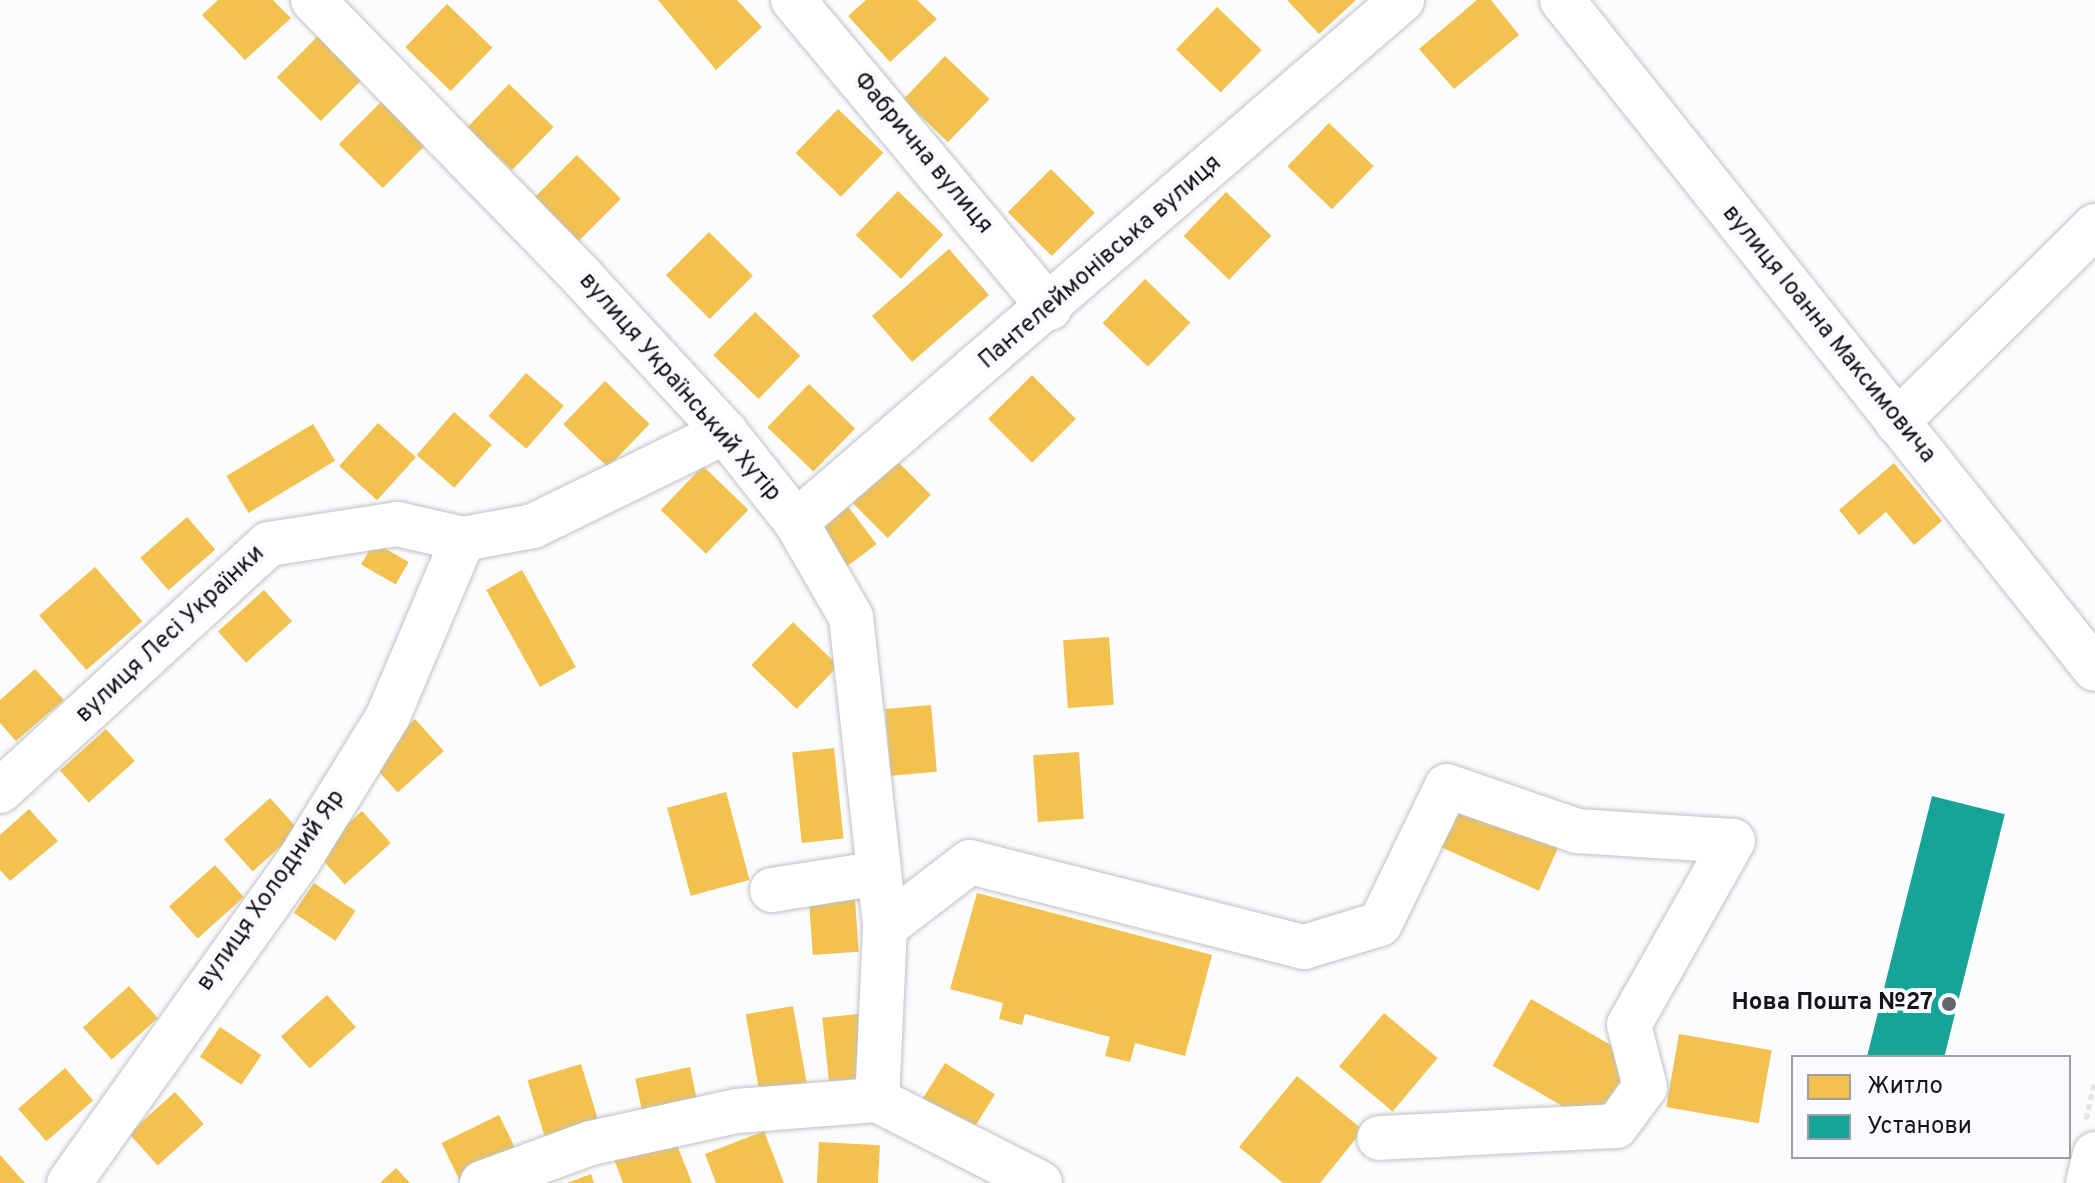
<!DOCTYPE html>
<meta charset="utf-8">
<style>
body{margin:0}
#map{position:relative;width:2095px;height:1183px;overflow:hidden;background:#fbfcfe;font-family:Overpass,sans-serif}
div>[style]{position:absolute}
.homes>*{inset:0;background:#f2c14e;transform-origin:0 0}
.public>*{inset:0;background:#17a398;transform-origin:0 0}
.path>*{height:5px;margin-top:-2.5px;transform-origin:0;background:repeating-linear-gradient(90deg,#e5e5e5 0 6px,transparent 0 10px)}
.roads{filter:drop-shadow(0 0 2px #bfc1c5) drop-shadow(0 0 2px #bfc1c5)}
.minor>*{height:44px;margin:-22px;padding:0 22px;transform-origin:22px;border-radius:22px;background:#feffff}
.dots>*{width:22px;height:22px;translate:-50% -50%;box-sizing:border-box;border:4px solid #fafbff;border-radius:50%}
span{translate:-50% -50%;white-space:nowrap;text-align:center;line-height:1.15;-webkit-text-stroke:8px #fafbff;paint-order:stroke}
.street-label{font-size:24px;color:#13151b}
.poi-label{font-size:24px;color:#13151b;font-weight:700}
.right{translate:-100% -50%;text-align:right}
.legend{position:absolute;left:1791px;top:1055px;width:280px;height:104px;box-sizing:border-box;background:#fafbff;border:2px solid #9e9fa4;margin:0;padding:10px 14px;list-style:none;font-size:24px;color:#13151b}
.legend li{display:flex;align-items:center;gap:16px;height:40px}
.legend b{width:40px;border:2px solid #9e9fa4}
</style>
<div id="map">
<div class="homes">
<i style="clip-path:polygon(218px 0,273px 0,291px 18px,245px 60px,202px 15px)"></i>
<i style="clip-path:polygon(658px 0,737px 0,762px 27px,716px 70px)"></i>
<i style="clip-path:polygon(866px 0,917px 0,937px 19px,890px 62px,848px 16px)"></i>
<i style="clip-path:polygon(1287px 0,1356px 0,1319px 34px)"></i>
<i style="clip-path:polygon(1477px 0,1491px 0,1519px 35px,1454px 89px,1419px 49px)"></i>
<i style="left:447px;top:4px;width:63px;height:60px;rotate:44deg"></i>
<i style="left:1217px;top:7px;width:62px;height:59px;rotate:44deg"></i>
<i style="left:320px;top:34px;width:62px;height:61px;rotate:45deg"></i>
<i style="left:945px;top:56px;width:62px;height:60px;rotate:44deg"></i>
<i style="left:509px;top:84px;width:62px;height:60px;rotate:44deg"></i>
<i style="left:382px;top:101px;width:62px;height:61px;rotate:45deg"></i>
<i style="left:838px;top:109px;width:63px;height:61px;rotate:44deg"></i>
<i style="left:1329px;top:123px;width:62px;height:60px;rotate:44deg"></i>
<i style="left:577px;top:155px;width:62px;height:60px;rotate:45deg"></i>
<i style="left:1051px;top:169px;width:62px;height:61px;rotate:45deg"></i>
<i style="left:898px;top:191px;width:63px;height:61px;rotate:44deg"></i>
<i style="left:1226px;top:192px;width:63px;height:61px;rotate:44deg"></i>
<i style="left:709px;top:232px;width:62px;height:61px;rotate:45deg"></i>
<i style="left:949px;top:249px;width:61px;height:102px;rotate:49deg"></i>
<i style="left:1145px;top:279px;width:63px;height:61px;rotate:44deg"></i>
<i style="left:755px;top:312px;width:63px;height:60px;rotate:44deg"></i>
<i style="left:526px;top:373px;width:50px;height:57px;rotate:41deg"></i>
<i style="left:1032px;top:375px;width:62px;height:62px;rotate:45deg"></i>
<i style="left:605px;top:381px;width:62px;height:60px;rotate:44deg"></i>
<i style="left:809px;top:384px;width:64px;height:60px;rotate:44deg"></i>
<i style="left:454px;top:412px;width:50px;height:57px;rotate:41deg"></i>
<i style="left:378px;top:423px;width:51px;height:58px;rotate:42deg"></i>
<i style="left:313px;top:424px;width:43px;height:101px;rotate:59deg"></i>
<i style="left:887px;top:451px;width:62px;height:61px;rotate:45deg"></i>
<i style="clip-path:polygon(1894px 463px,1942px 521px,1914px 545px,1886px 512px,1859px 535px,1839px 510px)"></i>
<i style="left:703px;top:466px;width:63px;height:61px;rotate:44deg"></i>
<i style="left:844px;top:501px;width:54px;height:44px;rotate:53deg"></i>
<i style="left:187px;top:517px;width:43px;height:62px;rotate:49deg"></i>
<i style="left:374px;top:542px;width:40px;height:26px;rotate:30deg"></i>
<i style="left:95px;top:567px;width:72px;height:74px;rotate:49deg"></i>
<i style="left:522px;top:570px;width:111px;height:41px;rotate:61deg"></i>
<i style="left:264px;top:590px;width:42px;height:62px;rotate:48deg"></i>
<i style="left:793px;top:622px;width:63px;height:60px;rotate:44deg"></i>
<i style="left:1109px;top:637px;width:68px;height:46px;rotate:86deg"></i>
<i style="clip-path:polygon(35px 669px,64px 700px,16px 741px,0 723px,0 700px)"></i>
<i style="left:931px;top:705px;width:67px;height:46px;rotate:85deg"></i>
<i style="left:415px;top:719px;width:43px;height:62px;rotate:48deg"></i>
<i style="left:106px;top:729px;width:43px;height:62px;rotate:48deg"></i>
<i style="left:834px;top:748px;width:91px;height:42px;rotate:84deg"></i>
<i style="left:1079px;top:752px;width:67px;height:46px;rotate:86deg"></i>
<i style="left:726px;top:792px;width:91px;height:61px;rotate:75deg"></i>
<i style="left:270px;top:798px;width:43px;height:62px;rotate:48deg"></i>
<i style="left:1456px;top:799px;width:113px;height:50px;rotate:24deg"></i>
<i style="clip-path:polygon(29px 809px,58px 841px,10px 881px,0 870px,0 835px)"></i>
<i style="left:362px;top:811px;width:43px;height:62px;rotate:48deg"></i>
<i style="left:215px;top:865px;width:43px;height:62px;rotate:48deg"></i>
<i style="left:314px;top:883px;width:50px;height:36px;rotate:34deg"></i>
<i style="left:854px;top:885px;width:67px;height:46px;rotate:86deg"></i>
<i style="clip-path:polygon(977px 893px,1212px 955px,1185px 1056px,1135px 1043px,1130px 1062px,1105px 1056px,1110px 1037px,1025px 1014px,1022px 1025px,999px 1019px,1003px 1003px,950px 989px)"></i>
<i style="left:129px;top:986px;width:43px;height:62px;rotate:48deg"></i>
<i style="left:327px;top:995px;width:43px;height:62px;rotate:48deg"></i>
<i style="left:1531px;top:999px;width:118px;height:77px;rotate:30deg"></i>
<i style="left:793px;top:1006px;width:78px;height:48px;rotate:80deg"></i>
<i style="left:867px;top:1013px;width:64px;height:45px;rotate:84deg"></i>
<i style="left:1384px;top:1013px;width:70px;height:70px;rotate:40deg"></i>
<i style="left:220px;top:1027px;width:50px;height:36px;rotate:34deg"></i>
<i style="left:1679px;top:1034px;width:94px;height:74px;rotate:10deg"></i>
<i style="left:945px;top:1063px;width:59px;height:46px;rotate:32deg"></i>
<i style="left:581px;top:1064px;width:64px;height:56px;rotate:73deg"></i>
<i style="left:690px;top:1067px;width:38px;height:56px;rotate:78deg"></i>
<i style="left:65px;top:1068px;width:43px;height:62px;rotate:49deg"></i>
<i style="clip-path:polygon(1297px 1076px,1363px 1130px,1320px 1183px,1283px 1183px,1239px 1147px)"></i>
<i style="left:175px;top:1092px;width:43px;height:62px;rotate:48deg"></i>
<i style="left:499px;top:1115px;width:41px;height:64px;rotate:64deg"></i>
<i style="clip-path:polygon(764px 1131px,784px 1183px,716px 1183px,705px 1154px)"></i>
<i style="clip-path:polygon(674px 1137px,692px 1183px,623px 1183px,614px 1159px)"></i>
<i style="left:819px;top:1142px;width:61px;height:41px;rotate:3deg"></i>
<i style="clip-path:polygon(0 1155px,25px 1183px,0 1183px)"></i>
<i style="clip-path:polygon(396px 1168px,410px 1183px,380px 1183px)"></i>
<i style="clip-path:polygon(591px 1174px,594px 1183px,567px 1183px)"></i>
</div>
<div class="public">
<i style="left:1932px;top:796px;width:75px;height:269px;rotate:14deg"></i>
</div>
<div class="path">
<i style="left:2086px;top:1119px;width:39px;rotate:-77deg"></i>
</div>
<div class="roads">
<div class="minor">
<i style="left:313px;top:0;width:388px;rotate:45.8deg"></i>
<i style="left:583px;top:278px;width:209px;rotate:47.3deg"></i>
<i style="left:725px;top:432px;width:115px;rotate:51.7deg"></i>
<i style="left:796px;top:522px;width:110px;rotate:59.9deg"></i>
<i style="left:851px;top:617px;width:312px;rotate:83.7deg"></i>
<i style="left:885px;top:927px;width:173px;rotate:92.6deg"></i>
<i style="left:793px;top:0;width:401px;rotate:50.2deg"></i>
<i style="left:1562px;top:0;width:855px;rotate:51.46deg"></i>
<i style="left:1897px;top:422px;width:279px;rotate:-44.7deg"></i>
<i style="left:796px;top:522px;width:800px;rotate:-40.74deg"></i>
<i style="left:0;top:791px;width:365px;rotate:-42.6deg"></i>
<i style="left:269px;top:544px;width:130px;rotate:-8.9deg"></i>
<i style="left:397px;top:524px;width:68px;rotate:12.8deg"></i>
<i style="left:463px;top:539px;width:71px;rotate:-10.5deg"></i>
<i style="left:533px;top:526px;width:214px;rotate:-26.1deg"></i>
<i style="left:772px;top:890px;width:108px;rotate:-9deg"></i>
<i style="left:885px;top:927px;width:107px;rotate:-37.4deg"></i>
<i style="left:970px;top:862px;width:345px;rotate:14.3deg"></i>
<i style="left:1304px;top:947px;width:79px;rotate:-16.8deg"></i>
<i style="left:1380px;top:924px;width:153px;rotate:-64.1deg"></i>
<i style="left:1447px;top:786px;width:138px;rotate:19.1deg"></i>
<i style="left:1577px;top:831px;width:156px;rotate:3.7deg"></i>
<i style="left:1733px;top:841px;width:211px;rotate:119.5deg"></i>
<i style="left:1629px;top:1025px;width:64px;rotate:75.5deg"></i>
<i style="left:1645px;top:1087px;width:49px;rotate:126.6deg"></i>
<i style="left:1616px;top:1126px;width:237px;rotate:177.1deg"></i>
<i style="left:69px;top:1183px;width:394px;rotate:-54.5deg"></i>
<i style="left:298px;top:862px;width:172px;rotate:-58.3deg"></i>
<i style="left:388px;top:716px;width:192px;rotate:-67deg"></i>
<i style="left:482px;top:1183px;width:116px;rotate:-20.2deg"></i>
<i style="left:591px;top:1143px;width:149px;rotate:-12.4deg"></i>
<i style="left:737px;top:1111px;width:140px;rotate:-4.5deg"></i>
<i style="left:877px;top:1100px;width:183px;rotate:27deg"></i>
<i style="left:2088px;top:1183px;width:30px;rotate:-76deg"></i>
</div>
</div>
<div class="dots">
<i style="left:1949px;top:1004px;background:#64666a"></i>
</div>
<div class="street-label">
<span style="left:922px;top:154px;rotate:50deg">Фабрична вулиця</span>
<span style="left:1101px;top:263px;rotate:-41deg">Пантелеймонівська вулиця</span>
<span style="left:1828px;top:335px;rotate:51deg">вулиця Іоанна Максимовича</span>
<span style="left:679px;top:388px;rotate:49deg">вулиця Український Хутір</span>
<span style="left:171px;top:635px;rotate:-43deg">вулиця Лесі Українки</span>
<span style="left:272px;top:891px;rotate:-55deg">вулиця Холодний Яр</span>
</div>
<div class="poi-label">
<span class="right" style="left:1933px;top:1004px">Нова Пошта №27</span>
</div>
<ul class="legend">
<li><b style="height:22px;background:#f2c14e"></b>Житло</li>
<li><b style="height:22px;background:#17a398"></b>Установи</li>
</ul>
</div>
